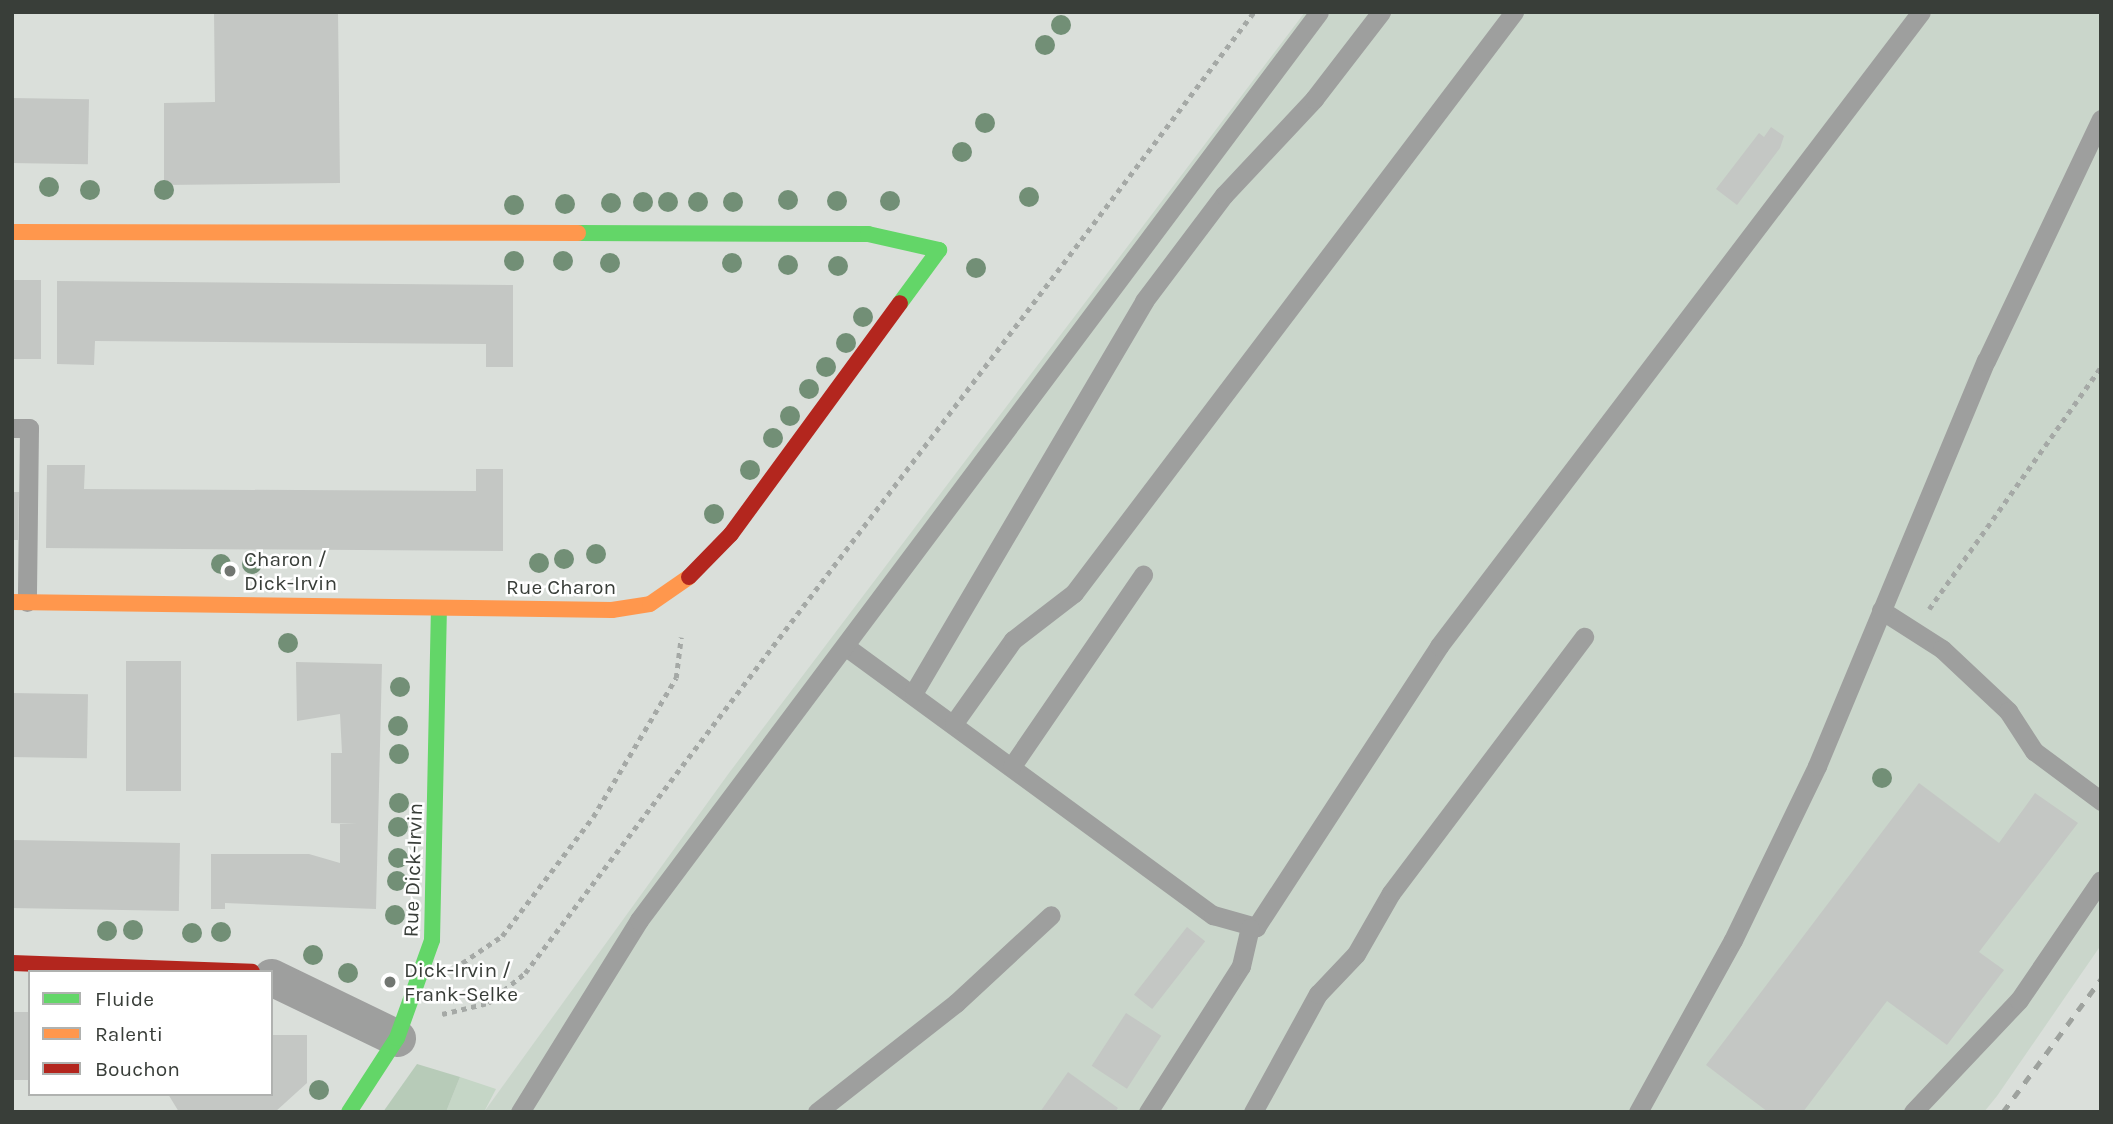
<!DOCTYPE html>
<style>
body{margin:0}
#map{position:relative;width:2113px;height:1124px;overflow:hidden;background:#dadfda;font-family:Karla,sans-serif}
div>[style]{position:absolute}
.built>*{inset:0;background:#cad6cb}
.green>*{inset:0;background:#c5d6c6}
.forest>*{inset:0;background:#b7cbb8}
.building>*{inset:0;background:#c4c7c4;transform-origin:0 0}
.path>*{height:4.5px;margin-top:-2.25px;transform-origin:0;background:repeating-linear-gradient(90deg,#a5a9a6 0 5px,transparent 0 10px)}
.lane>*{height:19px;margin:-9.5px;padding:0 9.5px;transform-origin:9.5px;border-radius:9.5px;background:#9e9f9e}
.street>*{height:37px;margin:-18.5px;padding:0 18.5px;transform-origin:18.5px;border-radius:18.5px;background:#9e9f9e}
.fast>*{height:16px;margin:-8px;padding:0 8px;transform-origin:8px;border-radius:8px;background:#63d668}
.slow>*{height:16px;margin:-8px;padding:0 8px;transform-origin:8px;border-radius:8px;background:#ff974d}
.jam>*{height:16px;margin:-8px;padding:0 8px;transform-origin:8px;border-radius:8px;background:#b3261e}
.rail>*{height:5px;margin-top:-2.5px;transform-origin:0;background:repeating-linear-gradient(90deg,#9ea29e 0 9px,transparent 0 18px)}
.trees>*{width:20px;height:20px;margin:-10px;border-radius:50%;background:#728f76}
.dots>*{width:19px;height:19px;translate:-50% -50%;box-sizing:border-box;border:4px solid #fff;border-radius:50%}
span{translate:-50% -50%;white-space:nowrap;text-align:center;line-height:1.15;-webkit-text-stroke:5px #fff;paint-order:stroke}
.poi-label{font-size:21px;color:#393e39}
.left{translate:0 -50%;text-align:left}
.street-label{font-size:21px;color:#393e39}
.frame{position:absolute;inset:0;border:14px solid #393e39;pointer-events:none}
.legend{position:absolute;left:28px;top:970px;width:245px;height:126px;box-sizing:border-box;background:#fff;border:2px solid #b0b2b0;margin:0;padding:9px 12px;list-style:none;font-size:21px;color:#393e39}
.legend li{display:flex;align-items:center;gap:14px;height:35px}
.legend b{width:35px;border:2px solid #b0b2b0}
</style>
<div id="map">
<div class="built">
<i style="clip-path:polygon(1305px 12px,2101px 12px,2101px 945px,1997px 1096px,1984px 1112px,484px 1112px,729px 773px)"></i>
</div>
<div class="green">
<i style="clip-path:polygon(460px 1077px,496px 1089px,484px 1112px,446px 1112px)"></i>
</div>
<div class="forest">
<i style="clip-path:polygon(417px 1064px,460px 1077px,446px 1112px,383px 1112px)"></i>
</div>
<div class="building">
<i style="clip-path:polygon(214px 12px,338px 12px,340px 183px,164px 185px,164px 103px,215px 102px)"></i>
<i style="left:12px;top:98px;width:77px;height:65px;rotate:1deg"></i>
<i style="clip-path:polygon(1771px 127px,1784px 136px,1780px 148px,1737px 205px,1716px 189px,1759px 133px,1764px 137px)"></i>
<i style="left:12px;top:280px;width:29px;height:79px"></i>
<i style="clip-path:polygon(57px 281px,513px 285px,513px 367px,486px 367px,486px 344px,95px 341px,94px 365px,57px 364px)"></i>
<i style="clip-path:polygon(47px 465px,85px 465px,84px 489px,476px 491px,476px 469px,503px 469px,503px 551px,46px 548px)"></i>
<i style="clip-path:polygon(12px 492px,19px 492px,18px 540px,12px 540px)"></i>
<i style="left:126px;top:661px;width:55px;height:130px"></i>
<i style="clip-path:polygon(296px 662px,382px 664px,376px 909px,225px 903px,225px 909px,211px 909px,211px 854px,309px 854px,340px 863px,340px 824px,357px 824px,331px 823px,331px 753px,342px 753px,340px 714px,297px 721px)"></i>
<i style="left:12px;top:693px;width:76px;height:64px;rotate:1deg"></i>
<i style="clip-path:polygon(1919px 783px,1999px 843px,2035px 793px,2078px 823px,1979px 952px,2004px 970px,1947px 1045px,1887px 1001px,1803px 1112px,1768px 1112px,1706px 1065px)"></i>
<i style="left:13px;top:840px;width:167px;height:68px;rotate:1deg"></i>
<i style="left:1187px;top:927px;width:23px;height:86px;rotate:38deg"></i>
<i style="left:12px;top:1012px;width:18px;height:68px"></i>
<i style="left:1126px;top:1013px;width:42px;height:63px;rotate:33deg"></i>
<i style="clip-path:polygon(271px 1035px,307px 1035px,307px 1083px,275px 1112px,179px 1112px,168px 1094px,271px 1094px)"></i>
<i style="clip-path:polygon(1068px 1072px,1118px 1108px,1115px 1112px,1040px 1112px)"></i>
</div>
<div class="path">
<i style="left:1929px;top:609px;width:297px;rotate:-54.6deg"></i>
<i style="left:462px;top:963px;width:48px;rotate:-34deg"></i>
<i style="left:502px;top:936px;width:150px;rotate:-52.6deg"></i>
<i style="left:593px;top:817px;width:162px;rotate:-59.2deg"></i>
<i style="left:676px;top:678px;width:41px;rotate:-83deg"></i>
<i style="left:442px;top:1014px;width:47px;rotate:-13.4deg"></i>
<i style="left:488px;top:1003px;width:48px;rotate:-39deg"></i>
<i style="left:525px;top:973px;width:1206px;rotate:-52.82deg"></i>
</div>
<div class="lane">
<i style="left:12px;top:428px;width:17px"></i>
<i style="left:29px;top:428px;width:174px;rotate:90.7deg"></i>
<i style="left:1881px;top:610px;width:72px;rotate:32.6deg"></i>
<i style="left:1942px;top:649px;width:91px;rotate:43.2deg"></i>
<i style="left:2008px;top:711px;width:48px;rotate:57deg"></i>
<i style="left:2034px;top:751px;width:84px;rotate:36.7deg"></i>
<i style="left:845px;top:646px;width:456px;rotate:36.2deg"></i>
<i style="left:1213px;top:915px;width:45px;rotate:15.6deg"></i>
<i style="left:1256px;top:927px;width:335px;rotate:-56.9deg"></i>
<i style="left:1439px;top:646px;width:796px;rotate:-52.76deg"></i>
<i style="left:914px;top:692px;width:454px;rotate:-59.5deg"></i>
<i style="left:1144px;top:301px;width:133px;rotate:-53deg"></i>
<i style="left:1224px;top:195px;width:132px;rotate:-46.8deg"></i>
<i style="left:1314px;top:99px;width:110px;rotate:-52.4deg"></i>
<i style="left:954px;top:723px;width:102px;rotate:-54.6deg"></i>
<i style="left:1013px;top:640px;width:77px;rotate:-37.6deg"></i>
<i style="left:1074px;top:593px;width:729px;rotate:-52.86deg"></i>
<i style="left:1012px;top:766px;width:232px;rotate:-55.6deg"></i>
<i style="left:520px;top:1112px;width:226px;rotate:-58.2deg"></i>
<i style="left:639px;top:920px;width:1134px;rotate:-53.17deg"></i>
<i style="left:817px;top:1112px;width:177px;rotate:-38.1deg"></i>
<i style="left:956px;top:1003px;width:129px;rotate:-42.8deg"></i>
<i style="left:1148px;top:1112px;width:173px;rotate:-57.5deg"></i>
<i style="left:1241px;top:966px;width:39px;rotate:-77deg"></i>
<i style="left:1253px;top:1112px;width:135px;rotate:-61.2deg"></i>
<i style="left:1318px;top:994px;width:55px;rotate:-46.5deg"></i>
<i style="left:1356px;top:954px;width:70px;rotate:-60.2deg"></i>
<i style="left:1391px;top:893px;width:321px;rotate:-53deg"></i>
<i style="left:1638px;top:1112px;width:196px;rotate:-61.1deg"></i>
<i style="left:1733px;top:940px;width:193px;rotate:-64.2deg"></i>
<i style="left:1817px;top:766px;width:439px;rotate:-67.4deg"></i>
<i style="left:1986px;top:361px;width:268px;rotate:-64.6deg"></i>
<i style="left:1913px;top:1112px;width:154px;rotate:-46.6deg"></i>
<i style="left:2019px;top:1000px;width:145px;rotate:-55.7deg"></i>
</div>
<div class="street">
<i style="left:271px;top:977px;width:140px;rotate:25.8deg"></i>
</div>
<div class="fast">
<i style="left:578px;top:233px;width:290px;rotate:0.2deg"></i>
<i style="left:868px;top:234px;width:73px;rotate:12.7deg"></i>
<i style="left:939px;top:250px;width:66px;rotate:126.3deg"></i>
<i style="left:349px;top:1112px;width:88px;rotate:-57deg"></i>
<i style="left:397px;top:1038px;width:104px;rotate:-70.3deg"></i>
<i style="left:432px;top:940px;width:332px;rotate:-88.8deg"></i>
</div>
<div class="slow">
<i style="left:12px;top:232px;width:566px;rotate:0.1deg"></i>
<i style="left:12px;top:602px;width:600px;rotate:0.76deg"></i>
<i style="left:612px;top:610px;width:38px;rotate:-9deg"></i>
<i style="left:650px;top:604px;width:47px;rotate:-34.7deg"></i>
</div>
<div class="jam">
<i style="left:689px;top:577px;width:60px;rotate:-45.7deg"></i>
<i style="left:731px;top:534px;width:286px;rotate:-53.8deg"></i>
<i style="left:12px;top:963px;width:240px;rotate:2.1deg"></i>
</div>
<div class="rail">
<i style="left:2003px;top:1112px;width:165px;rotate:-53.6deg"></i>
</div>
<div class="trees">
<i style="left:1061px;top:25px"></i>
<i style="left:1045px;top:45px"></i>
<i style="left:985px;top:123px"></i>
<i style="left:962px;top:152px"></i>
<i style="left:49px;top:187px"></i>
<i style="left:90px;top:190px"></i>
<i style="left:164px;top:190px"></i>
<i style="left:1029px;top:197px"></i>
<i style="left:788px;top:200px"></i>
<i style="left:837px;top:201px"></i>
<i style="left:890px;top:201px"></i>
<i style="left:643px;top:202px"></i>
<i style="left:668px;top:202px"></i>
<i style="left:698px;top:202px"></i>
<i style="left:733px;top:202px"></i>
<i style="left:611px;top:203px"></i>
<i style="left:565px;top:204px"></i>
<i style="left:514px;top:205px"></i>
<i style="left:514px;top:261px"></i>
<i style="left:563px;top:261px"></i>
<i style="left:610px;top:263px"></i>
<i style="left:732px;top:263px"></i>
<i style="left:788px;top:265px"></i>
<i style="left:838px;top:266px"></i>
<i style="left:976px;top:268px"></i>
<i style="left:863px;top:317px"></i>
<i style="left:846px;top:343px"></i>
<i style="left:826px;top:367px"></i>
<i style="left:809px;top:389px"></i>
<i style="left:790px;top:416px"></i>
<i style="left:773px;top:438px"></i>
<i style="left:750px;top:470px"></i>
<i style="left:714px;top:514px"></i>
<i style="left:596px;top:554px"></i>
<i style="left:564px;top:559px"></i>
<i style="left:539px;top:563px"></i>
<i style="left:221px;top:564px"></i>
<i style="left:252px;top:564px"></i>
<i style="left:288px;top:643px"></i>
<i style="left:400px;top:687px"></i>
<i style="left:398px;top:726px"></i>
<i style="left:399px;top:754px"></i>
<i style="left:1882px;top:778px"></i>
<i style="left:399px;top:803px"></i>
<i style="left:398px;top:827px"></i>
<i style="left:398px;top:858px"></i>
<i style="left:397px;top:881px"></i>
<i style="left:395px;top:915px"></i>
<i style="left:133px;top:930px"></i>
<i style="left:107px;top:931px"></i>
<i style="left:221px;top:932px"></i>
<i style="left:192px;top:933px"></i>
<i style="left:313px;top:955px"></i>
<i style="left:348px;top:973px"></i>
<i style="left:319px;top:1090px"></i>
</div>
<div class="dots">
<i style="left:230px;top:571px;background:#717671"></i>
<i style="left:390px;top:982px;background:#717671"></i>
</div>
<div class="poi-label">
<span class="left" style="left:244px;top:571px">Charon /<br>Dick-Irvin</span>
<span class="left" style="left:404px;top:982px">Dick-Irvin /<br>Frank-Selke</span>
</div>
<div class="street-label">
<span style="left:561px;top:587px">Rue Charon</span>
<span style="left:413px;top:870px;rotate:-88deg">Rue Dick-Irvin</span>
</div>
<div class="frame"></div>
<ul class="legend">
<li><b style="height:9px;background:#63d668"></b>Fluide</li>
<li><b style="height:9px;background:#ff974d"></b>Ralenti</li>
<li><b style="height:9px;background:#b3261e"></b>Bouchon</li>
</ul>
</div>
